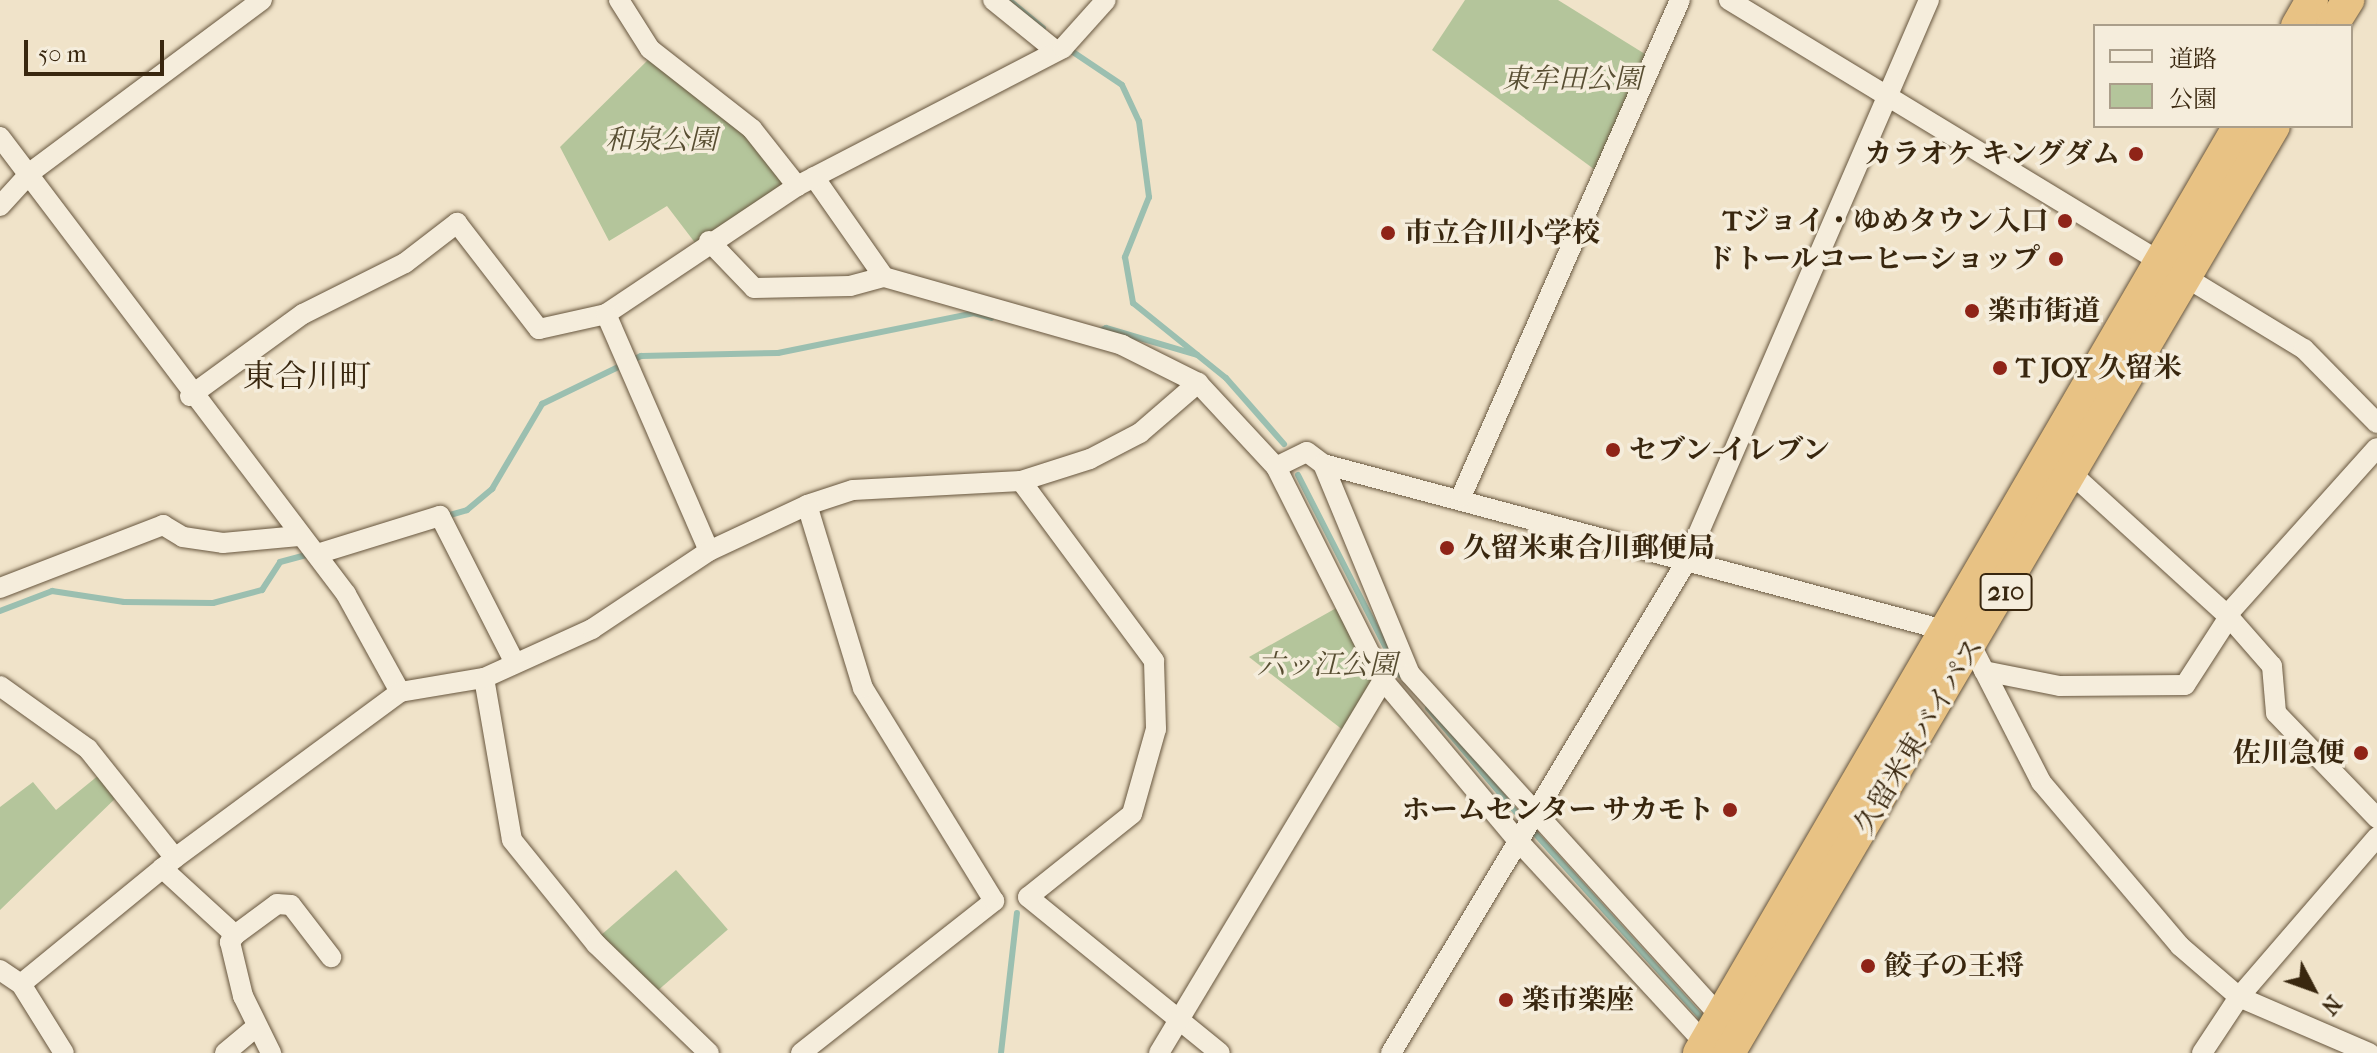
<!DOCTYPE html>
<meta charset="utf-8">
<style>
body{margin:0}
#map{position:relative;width:2377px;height:1053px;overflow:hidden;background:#f0e3c9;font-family:"IM FELL French Canon","Noto Serif JP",serif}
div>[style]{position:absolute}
.green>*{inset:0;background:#b4c59b;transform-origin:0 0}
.stream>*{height:6px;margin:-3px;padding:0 3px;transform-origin:3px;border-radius:3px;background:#9bbfb0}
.roads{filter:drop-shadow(0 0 2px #67563e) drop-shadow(0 0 2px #67563e)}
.minor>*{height:20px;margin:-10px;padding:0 10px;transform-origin:10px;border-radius:10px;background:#f5eddc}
.trunk>*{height:32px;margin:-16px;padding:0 16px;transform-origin:16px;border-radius:16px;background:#e8c284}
.dots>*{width:22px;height:22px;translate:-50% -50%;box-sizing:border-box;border:4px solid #f5eddc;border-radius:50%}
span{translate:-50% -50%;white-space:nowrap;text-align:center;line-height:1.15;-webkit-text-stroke:7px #f5eddc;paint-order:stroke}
.shield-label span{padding:2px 6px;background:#f5eddc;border:2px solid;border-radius:6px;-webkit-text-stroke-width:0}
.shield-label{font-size:26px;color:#39270f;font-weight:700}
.park-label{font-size:28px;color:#584e32;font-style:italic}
.poi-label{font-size:28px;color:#39270f;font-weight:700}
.right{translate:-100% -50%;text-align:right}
.left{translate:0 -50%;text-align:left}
.street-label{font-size:28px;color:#39270f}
.quarter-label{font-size:32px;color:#39270f}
.legend{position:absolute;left:2093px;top:24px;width:260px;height:104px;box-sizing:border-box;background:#f5eddc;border:2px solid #aa9e8a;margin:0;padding:10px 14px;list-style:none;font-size:24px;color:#39270f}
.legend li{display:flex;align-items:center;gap:16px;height:40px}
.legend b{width:40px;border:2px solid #aa9e8a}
.north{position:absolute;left:2273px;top:949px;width:80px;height:80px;-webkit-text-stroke:6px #f5eddc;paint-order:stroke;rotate:131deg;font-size:22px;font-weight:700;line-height:32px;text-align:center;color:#39270f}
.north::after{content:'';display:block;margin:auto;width:28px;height:36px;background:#39270f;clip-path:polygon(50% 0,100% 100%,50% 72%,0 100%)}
.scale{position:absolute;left:24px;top:40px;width:140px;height:36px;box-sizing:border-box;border:4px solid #39270f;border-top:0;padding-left:10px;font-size:24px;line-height:28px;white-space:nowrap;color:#39270f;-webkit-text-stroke:6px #f5eddc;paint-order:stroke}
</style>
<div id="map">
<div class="green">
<i style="clip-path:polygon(1465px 0,1558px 0,1653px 59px,1602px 175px,1432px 50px)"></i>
<i style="clip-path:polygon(655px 53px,752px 129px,797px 186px,699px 248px,667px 206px,609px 241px,560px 147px)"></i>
<i style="clip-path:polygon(1347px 602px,1383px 680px,1348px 734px,1249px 657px)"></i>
<i style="clip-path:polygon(105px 770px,122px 792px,0 910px,0 807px,33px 782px,56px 810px)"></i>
<i style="left:676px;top:870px;width:79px;height:100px;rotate:49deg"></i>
</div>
<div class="stream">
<i style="left:1009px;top:0;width:44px;rotate:39.5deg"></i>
<i style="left:1067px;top:48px;width:66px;rotate:33.9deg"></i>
<i style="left:1122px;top:85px;width:40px;rotate:65deg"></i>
<i style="left:1139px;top:121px;width:77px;rotate:82.5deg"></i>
<i style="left:1149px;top:197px;width:65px;rotate:111.8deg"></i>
<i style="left:1125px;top:257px;width:47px;rotate:80.1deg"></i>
<i style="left:1133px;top:303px;width:119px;rotate:38.9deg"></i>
<i style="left:1226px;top:378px;width:88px;rotate:48.7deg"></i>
<i style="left:1098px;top:332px;width:9px;rotate:-27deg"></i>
<i style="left:1106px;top:328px;width:95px;rotate:16.5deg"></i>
<i style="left:1298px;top:475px;width:225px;rotate:63deg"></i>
<i style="left:443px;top:517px;width:25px;rotate:-16deg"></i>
<i style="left:467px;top:510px;width:33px;rotate:-40deg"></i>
<i style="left:492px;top:489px;width:99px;rotate:-59.5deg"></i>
<i style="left:542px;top:404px;width:110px;rotate:-25.9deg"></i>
<i style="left:641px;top:356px;width:137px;rotate:-1.3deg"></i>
<i style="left:778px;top:353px;width:200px;rotate:-11.5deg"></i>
<i style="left:974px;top:313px;width:18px;rotate:16deg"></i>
<i style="left:0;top:611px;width:56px;rotate:-21deg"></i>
<i style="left:52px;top:591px;width:73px;rotate:8.7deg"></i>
<i style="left:124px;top:602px;width:89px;rotate:0.6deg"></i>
<i style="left:213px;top:603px;width:51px;rotate:-14.9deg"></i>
<i style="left:262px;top:590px;width:33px;rotate:-57deg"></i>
<i style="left:280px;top:562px;width:30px;rotate:-15deg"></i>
<i style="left:1428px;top:708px;width:136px;rotate:49.8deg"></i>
<i style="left:1531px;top:829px;width:252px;rotate:47.9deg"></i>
<i style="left:1001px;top:1053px;width:141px;rotate:-83.5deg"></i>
</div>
<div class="roads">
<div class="minor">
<i style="left:619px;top:0;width:58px;rotate:57.7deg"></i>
<i style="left:650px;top:49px;width:130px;rotate:38.1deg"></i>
<i style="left:752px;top:129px;width:73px;rotate:51.7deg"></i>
<i style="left:993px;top:0;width:81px;rotate:39deg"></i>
<i style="left:1729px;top:0;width:673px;rotate:31.26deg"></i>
<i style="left:2304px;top:349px;width:104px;rotate:45.4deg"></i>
<i style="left:0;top:137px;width:573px;rotate:52.87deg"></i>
<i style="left:346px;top:594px;width:112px;rotate:61.1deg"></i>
<i style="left:814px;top:177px;width:122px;rotate:55deg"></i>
<i style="left:884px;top:277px;width:248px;rotate:15.9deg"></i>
<i style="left:1122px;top:345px;width:85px;rotate:26.6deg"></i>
<i style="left:1198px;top:383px;width:115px;rotate:47.1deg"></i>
<i style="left:1276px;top:467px;width:238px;rotate:63.3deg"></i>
<i style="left:1383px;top:680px;width:213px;rotate:50deg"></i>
<i style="left:1520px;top:843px;width:282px;rotate:47.3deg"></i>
<i style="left:0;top:206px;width:46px;rotate:-47.6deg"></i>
<i style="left:31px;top:172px;width:288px;rotate:-36.7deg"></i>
<i style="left:709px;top:241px;width:65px;rotate:46.2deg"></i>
<i style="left:754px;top:288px;width:96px;rotate:-1.2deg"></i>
<i style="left:850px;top:286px;width:35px;rotate:-15deg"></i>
<i style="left:606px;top:314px;width:230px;rotate:-33.8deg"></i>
<i style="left:797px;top:186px;width:300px;rotate:-27.4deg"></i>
<i style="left:1063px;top:48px;width:64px;rotate:-48.1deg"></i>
<i style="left:190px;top:396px;width:140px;rotate:-36deg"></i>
<i style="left:303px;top:314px;width:114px;rotate:-26.6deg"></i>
<i style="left:405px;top:263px;width:66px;rotate:-37.6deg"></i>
<i style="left:457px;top:223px;width:134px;rotate:52.3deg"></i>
<i style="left:539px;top:329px;width:69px;rotate:-12.6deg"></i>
<i style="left:606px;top:314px;width:258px;rotate:66.5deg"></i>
<i style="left:1323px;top:464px;width:227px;rotate:67.5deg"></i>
<i style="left:1410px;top:674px;width:469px;rotate:47.8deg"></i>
<i style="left:1276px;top:467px;width:34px;rotate:-26deg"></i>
<i style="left:1307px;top:452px;width:20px;rotate:37deg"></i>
<i style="left:1323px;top:464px;width:647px;rotate:14.96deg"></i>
<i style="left:1948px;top:631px;width:29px;rotate:34deg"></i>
<i style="left:1972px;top:647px;width:152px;rotate:62.9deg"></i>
<i style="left:2041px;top:782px;width:215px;rotate:49.7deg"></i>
<i style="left:2180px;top:946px;width:78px;rotate:40.8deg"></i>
<i style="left:2239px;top:997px;width:142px;rotate:23.3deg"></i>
<i style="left:2072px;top:474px;width:212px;rotate:42.3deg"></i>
<i style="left:2229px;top:617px;width:65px;rotate:48.7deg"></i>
<i style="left:2272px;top:666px;width:47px;rotate:85.1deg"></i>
<i style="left:2276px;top:713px;width:146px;rotate:46.1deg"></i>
<i style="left:1021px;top:481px;width:224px;rotate:53.5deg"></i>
<i style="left:1154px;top:661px;width:68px;rotate:88.3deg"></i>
<i style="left:1156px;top:729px;width:88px;rotate:105.8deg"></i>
<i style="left:1132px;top:814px;width:133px;rotate:141.4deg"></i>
<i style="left:1028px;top:897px;width:247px;rotate:39.1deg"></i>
<i style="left:1461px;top:497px;width:543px;rotate:-66.22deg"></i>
<i style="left:317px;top:554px;width:129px;rotate:-17.2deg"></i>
<i style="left:440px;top:516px;width:163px;rotate:63deg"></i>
<i style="left:0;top:588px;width:175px;rotate:-21.1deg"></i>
<i style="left:163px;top:525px;width:23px;rotate:31deg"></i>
<i style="left:183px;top:537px;width:40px;rotate:8.5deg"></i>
<i style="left:223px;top:543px;width:76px;rotate:-5.3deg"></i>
<i style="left:2227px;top:615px;width:224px;rotate:-48.1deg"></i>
<i style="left:1984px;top:671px;width:77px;rotate:11.2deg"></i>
<i style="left:2060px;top:686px;width:125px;rotate:-0.5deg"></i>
<i style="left:2185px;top:685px;width:81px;rotate:-57.1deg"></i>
<i style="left:484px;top:678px;width:164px;rotate:80.2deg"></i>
<i style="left:512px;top:840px;width:134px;rotate:51.1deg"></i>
<i style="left:596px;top:944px;width:157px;rotate:44deg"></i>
<i style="left:0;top:686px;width:108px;rotate:35.6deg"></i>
<i style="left:88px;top:749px;width:139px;rotate:51.4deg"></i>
<i style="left:162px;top:868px;width:99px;rotate:42.5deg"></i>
<i style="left:235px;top:935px;width:52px;rotate:-36.4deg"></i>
<i style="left:277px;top:904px;width:14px;rotate:4deg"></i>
<i style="left:291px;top:905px;width:66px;rotate:52.4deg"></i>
<i style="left:235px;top:935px;width:9px;rotate:126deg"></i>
<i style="left:230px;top:942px;width:56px;rotate:76.5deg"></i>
<i style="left:243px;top:996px;width:64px;rotate:63.8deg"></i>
<i style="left:0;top:970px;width:25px;rotate:34deg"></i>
<i style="left:21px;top:984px;width:81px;rotate:58.1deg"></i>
<i style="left:21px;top:984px;width:199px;rotate:-39.3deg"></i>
<i style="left:175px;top:858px;width:280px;rotate:-36.4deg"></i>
<i style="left:400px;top:692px;width:85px;rotate:-9.5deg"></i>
<i style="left:484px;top:678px;width:119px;rotate:-24.4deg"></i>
<i style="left:592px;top:629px;width:141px;rotate:-33.7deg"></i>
<i style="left:709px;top:551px;width:108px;rotate:-25.1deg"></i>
<i style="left:807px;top:505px;width:48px;rotate:-18.1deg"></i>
<i style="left:853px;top:490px;width:168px;rotate:-3.1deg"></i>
<i style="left:1021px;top:481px;width:72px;rotate:-17.7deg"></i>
<i style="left:1090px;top:459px;width:56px;rotate:-27.5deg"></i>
<i style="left:1140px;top:433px;width:77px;rotate:-40.8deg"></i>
<i style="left:225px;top:1053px;width:40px;rotate:-40deg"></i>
<i style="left:801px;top:1053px;width:246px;rotate:-38.2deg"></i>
<i style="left:994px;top:901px;width:250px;rotate:-121.6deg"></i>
<i style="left:863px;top:688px;width:191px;rotate:-107deg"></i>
<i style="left:1159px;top:1053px;width:435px;rotate:-59deg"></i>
<i style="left:1391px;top:1053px;width:573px;rotate:-59deg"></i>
<i style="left:1686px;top:562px;width:612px;rotate:-66.62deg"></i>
<i style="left:2202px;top:1053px;width:67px;rotate:-56.5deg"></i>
<i style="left:2239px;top:997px;width:211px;rotate:-49.2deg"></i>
</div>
<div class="trunk">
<i style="left:2297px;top:26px;width:30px;rotate:-60deg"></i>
<i style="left:2332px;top:26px;width:31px;rotate:-58deg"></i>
<i style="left:1699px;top:1053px;width:1073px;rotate:-59.78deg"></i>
<i style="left:1729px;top:1053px;width:1075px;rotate:-59.55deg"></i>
</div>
</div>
<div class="dots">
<i style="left:2136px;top:154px;background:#8f2418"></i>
<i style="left:2065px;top:221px;background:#8f2418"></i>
<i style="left:1388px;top:233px;background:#8f2418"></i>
<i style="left:2056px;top:259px;background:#8f2418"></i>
<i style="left:1972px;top:311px;background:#8f2418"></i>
<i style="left:2000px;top:368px;background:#8f2418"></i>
<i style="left:1613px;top:450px;background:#8f2418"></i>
<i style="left:1447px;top:548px;background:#8f2418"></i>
<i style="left:2361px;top:753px;background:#8f2418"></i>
<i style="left:1730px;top:810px;background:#8f2418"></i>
<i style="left:1868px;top:966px;background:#8f2418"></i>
<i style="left:1506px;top:1000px;background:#8f2418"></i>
</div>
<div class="shield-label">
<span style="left:2006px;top:592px">210</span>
</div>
<div class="park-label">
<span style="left:1572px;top:79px">東牟田公園</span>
<span style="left:661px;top:140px">和泉公園</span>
<span style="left:1327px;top:665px">六ッ江公園</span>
</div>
<div class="poi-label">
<span class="right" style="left:2120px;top:154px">カラオケ キングダム</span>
<span class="right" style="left:2049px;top:221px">Tジョイ・ゆめタウン入口</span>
<span class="left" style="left:1404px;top:233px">市立合川小学校</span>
<span class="right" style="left:2040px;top:259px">ドトールコーヒーショップ</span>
<span class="left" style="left:1988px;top:311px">楽市街道</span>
<span class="left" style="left:2016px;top:368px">T JOY 久留米</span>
<span class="left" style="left:1629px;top:450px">セブン-イレブン</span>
<span class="left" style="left:1463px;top:548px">久留米東合川郵便局</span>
<span class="right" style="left:2345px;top:753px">佐川急便</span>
<span class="right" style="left:1714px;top:810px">ホームセンター サカモト</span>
<span class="left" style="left:1884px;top:966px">餃子の王将</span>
<span class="left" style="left:1522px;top:1000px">楽市楽座</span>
</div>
<div class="street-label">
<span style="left:1919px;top:736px;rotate:-59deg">久留米東バイパス</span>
</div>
<div class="quarter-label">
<span style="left:307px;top:377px">東合川町</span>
</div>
<ul class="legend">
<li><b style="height:10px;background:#f5eddc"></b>道路</li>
<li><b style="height:22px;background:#b4c59b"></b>公園</li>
</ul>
<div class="north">N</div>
<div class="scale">50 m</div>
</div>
